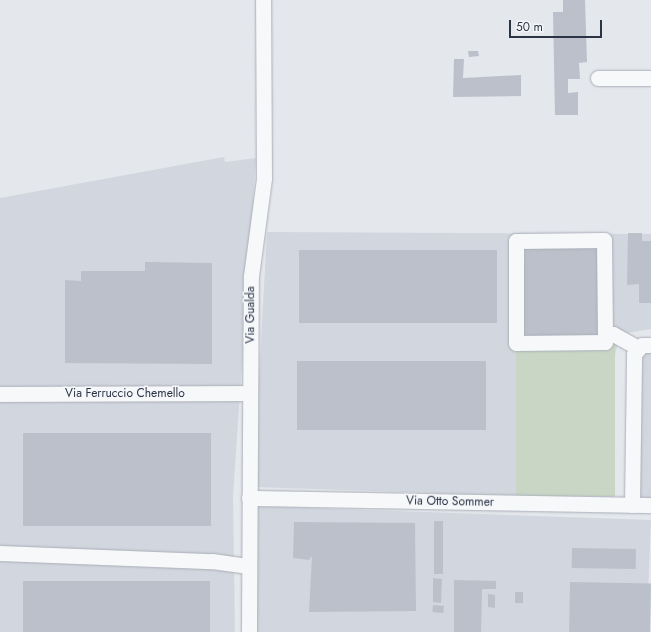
<!DOCTYPE html>
<style>
body{margin:0}
#map{position:relative;width:651px;height:632px;overflow:hidden;background:#e4e7ec;font-family:Jost,sans-serif}
div>[style]{position:absolute}
.built>*{inset:0;background:#d2d6de;transform-origin:0 0}
.green>*{inset:0;background:#c9d6c5;transform-origin:0 0}
.building>*{inset:0;background:#bbc0ca;transform-origin:0 0}
.roads{filter:drop-shadow(0 0 1px #a9aeb7) drop-shadow(0 0 1px #a9aeb7)}
.minor>*{height:15px;margin:-7.5px;padding:0 7.5px;transform-origin:7.5px;border-radius:7.5px;background:#f7f8fa}
span{translate:-50% -50%;white-space:nowrap;text-align:center;line-height:1.15;-webkit-text-stroke:3px #f4f6f9;paint-order:stroke}
.street-label{font-size:12px;color:#2b3445}
.scale{position:absolute;left:509px;top:20px;width:93px;height:18px;box-sizing:border-box;border:2px solid #2b3445;border-top:0;padding-left:5px;font-size:12px;line-height:14px;white-space:nowrap;color:#2b3445;-webkit-text-stroke:3px #f4f6f9;paint-order:stroke}
</style>
<div id="map">
<div class="built">
<i style="clip-path:polygon(224px 157px,225px 162px,256px 158px,233px 496px,235px 632px,0 632px,0 198px)"></i>
<i style="clip-path:polygon(267px 232px,651px 234px,651px 329px,626px 333px,619px 339px,615px 355px,614px 499px,253px 487px)"></i>
<i style="clip-path:polygon(651px 347px,651px 498px,632px 499px,634px 358px)"></i>
<i style="left:252px;top:506px;width:399px;height:126px;rotate:2deg"></i>
</div>
<div class="green">
<i style="left:516px;top:343px;width:99px;height:153px"></i>
</div>
<div class="building">
<i style="clip-path:polygon(563px 0,585px 0,587px 62px,579px 63px,580px 79px,568px 79px,568px 93px,578px 92px,578px 115px,555px 115px,553px 12px,563px 12px)"></i>
<i style="clip-path:polygon(468px 51px,478px 51px,479px 56px,469px 57px)"></i>
<i style="clip-path:polygon(454px 59px,464px 59px,463px 78px,521px 75px,521px 96px,453px 97px)"></i>
<i style="clip-path:polygon(628px 233px,642px 233px,642px 241px,651px 241px,651px 303px,639px 303px,639px 284px,627px 285px)"></i>
<i style="left:525px;top:240px;width:77px;height:97px;rotate:2deg"></i>
<i style="left:299px;top:250px;width:198px;height:73px"></i>
<i style="clip-path:polygon(145px 262px,212px 263px,212px 364px,65px 363px,65px 280px,81px 281px,81px 271px,145px 271px)"></i>
<i style="left:297px;top:361px;width:189px;height:69px"></i>
<i style="left:23px;top:433px;width:188px;height:93px"></i>
<i style="left:434px;top:521px;width:9px;height:53px"></i>
<i style="clip-path:polygon(294px 522px,415px 523px,416px 611px,309px 612px,312px 556px,309px 560px,293px 558px)"></i>
<i style="left:572px;top:548px;width:64px;height:20px;rotate:1deg"></i>
<i style="clip-path:polygon(433px 578px,442px 579px,441px 603px,433px 602px)"></i>
<i style="clip-path:polygon(454px 580px,496px 581px,496px 589px,482px 589px,481px 632px,454px 632px)"></i>
<i style="left:23px;top:581px;width:187px;height:51px"></i>
<i style="left:570px;top:582px;width:81px;height:50px;rotate:1deg"></i>
<i style="left:515px;top:592px;width:8px;height:11px"></i>
<i style="clip-path:polygon(488px 594px,495px 595px,495px 608px,488px 607px)"></i>
<i style="left:433px;top:605px;width:11px;height:7px;rotate:5deg"></i>
</div>
<div class="roads">
<div class="minor">
<i style="left:598px;top:78px;width:53px"></i>
<i style="left:605px;top:334px;width:8px;rotate:90deg"></i>
<i style="left:605px;top:342px;width:89px;rotate:179.4deg"></i>
<i style="left:516px;top:343px;width:102px;rotate:-90deg"></i>
<i style="left:516px;top:241px;width:88px;rotate:-0.7deg"></i>
<i style="left:604px;top:240px;width:94px;rotate:89.4deg"></i>
<i style="left:605px;top:334px;width:8px"></i>
<i style="left:613px;top:334px;width:29px;rotate:29deg"></i>
<i style="left:0;top:394px;width:250px;rotate:-0.2deg"></i>
<i style="left:249px;top:498px;width:402px;rotate:1deg"></i>
<i style="left:632px;top:505px;width:151px;rotate:-89.2deg"></i>
<i style="left:634px;top:354px;width:12px;rotate:-48deg"></i>
<i style="left:642px;top:345px;width:9px"></i>
<i style="left:0;top:553px;width:212px;rotate:2.2deg"></i>
<i style="left:212px;top:561px;width:37px;rotate:8deg"></i>
<i style="left:249px;top:632px;width:356px;rotate:-89.7deg"></i>
<i style="left:251px;top:276px;width:99px;rotate:-82.4deg"></i>
<i style="left:264px;top:178px;width:178px;rotate:-90.3deg"></i>
</div>
</div>
<div class="street-label">
<span style="left:251px;top:315px;rotate:-90deg">Via Gualda</span>
<span style="left:125px;top:394px">Via Ferruccio Chemello</span>
<span style="left:450px;top:502px;rotate:1deg">Via Otto Sommer</span>
</div>
<div class="scale">50 m</div>
</div>
